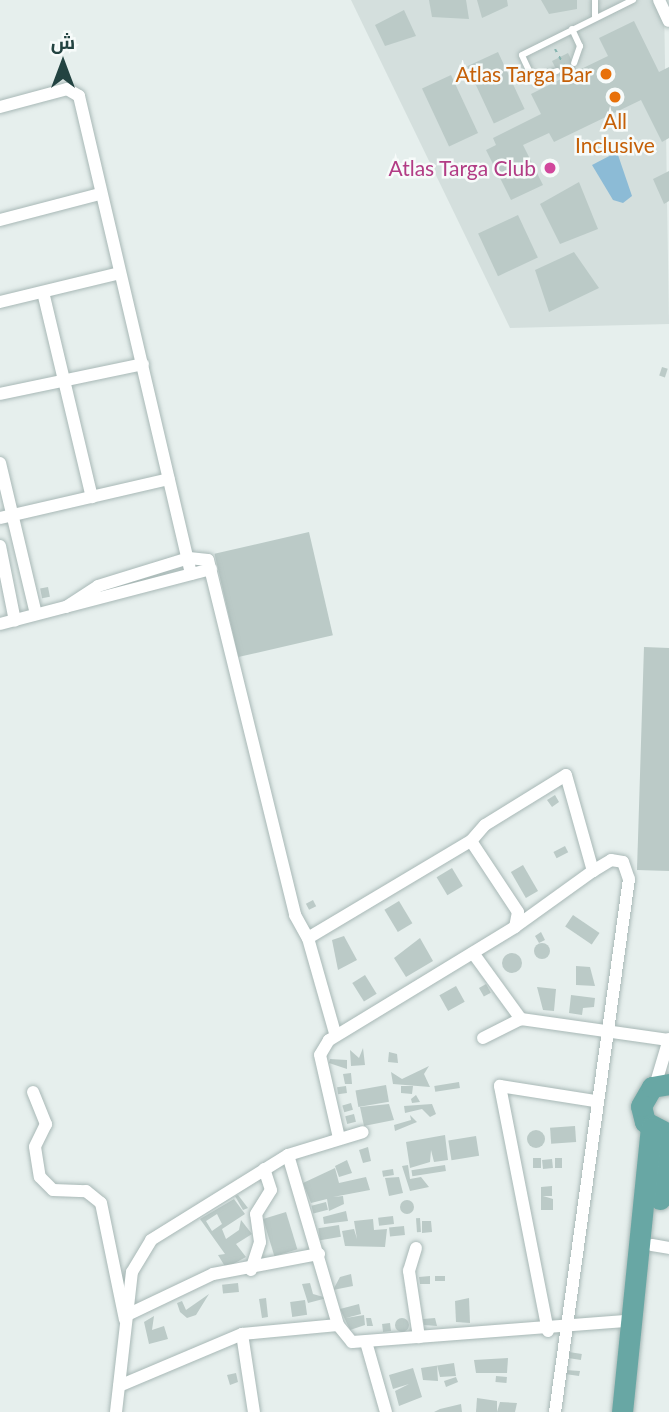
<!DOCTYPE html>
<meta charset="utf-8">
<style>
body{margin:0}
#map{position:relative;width:669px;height:1412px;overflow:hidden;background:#e6efed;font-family:Lato,Cairo,sans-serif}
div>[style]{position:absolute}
.built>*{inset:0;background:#d4dfdd}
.water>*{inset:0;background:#8cbbd6}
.building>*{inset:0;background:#bbcac7;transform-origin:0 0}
.round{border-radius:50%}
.path>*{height:2px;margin-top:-1px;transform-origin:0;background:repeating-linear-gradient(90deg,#85b4af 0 3.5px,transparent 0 8.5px)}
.roads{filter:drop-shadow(0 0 2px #a8b8b6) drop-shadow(0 0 2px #a8b8b6)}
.lane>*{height:6px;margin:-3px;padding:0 3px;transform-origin:3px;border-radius:3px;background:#fff}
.street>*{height:12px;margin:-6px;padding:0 6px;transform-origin:6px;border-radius:6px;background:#fff}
.primary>*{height:21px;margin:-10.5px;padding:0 10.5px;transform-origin:10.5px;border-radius:10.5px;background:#68a7a4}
.dots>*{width:19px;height:19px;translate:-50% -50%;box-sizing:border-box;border:4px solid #f7fbfa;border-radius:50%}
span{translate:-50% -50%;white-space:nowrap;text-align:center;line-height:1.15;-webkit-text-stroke:5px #f7fbfa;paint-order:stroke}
.food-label{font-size:21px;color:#c56008}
.right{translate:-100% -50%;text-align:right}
.hotel-label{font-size:21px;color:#b23c85}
.north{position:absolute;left:28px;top:28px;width:70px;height:70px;-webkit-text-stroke:5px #f7fbfa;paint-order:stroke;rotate:0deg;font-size:19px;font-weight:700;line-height:28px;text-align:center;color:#234341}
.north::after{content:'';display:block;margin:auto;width:24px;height:32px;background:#234341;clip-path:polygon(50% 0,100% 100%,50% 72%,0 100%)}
</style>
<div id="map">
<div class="built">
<i style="clip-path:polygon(351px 0,664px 0,669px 324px,510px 328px)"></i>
</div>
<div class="water">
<i style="clip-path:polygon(617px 152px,632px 196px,623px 203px,613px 200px,592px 165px)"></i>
</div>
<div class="building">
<i style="clip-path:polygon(429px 0,466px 0,469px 19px,432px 17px)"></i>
<i style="clip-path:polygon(477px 0,507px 0,508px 6px,482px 18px)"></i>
<i style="clip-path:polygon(541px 0,577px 0,577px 9px,549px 14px)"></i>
<i style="clip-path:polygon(404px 10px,416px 36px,385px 46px,375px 25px)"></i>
<i style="clip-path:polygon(634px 21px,659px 72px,669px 67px,669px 138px,662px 142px,641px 100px,554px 142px,549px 133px,523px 145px,543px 185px,511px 200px,486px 150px,496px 145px,493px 138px,541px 114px,531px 94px,561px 79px,552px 61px,568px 53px,577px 71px,608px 56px,599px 38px)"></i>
<i style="left:498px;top:52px;width:63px;height:34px;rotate:65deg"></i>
<i style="left:451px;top:75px;width:64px;height:32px;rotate:65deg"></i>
<i style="clip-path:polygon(669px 171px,669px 201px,664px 204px,653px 179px)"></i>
<i style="clip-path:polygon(579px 182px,598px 229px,560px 244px,540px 204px)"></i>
<i style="left:518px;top:215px;width:47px;height:44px;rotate:65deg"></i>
<i style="clip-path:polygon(574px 252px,599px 288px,549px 312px,535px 270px)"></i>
<i style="left:662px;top:367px;width:6px;height:9px;rotate:18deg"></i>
<i style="left:309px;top:532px;width:106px;height:97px;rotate:77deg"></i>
<i style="left:48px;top:587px;width:10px;height:8px;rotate:79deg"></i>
<i style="clip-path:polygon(644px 647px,669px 648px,669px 871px,637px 870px)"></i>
<i style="clip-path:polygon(555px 795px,559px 802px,552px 807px,547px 800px)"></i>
<i style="left:565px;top:846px;width:7px;height:13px;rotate:63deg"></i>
<i style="left:523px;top:865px;width:30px;height:14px;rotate:60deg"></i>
<i style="left:452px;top:868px;width:21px;height:18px;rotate:59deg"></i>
<i style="left:313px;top:900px;width:7px;height:8px;rotate:63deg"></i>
<i style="left:399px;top:901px;width:26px;height:17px;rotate:59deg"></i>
<i style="left:573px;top:915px;width:32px;height:14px;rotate:34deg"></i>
<i style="clip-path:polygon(541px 932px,545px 940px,539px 943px,535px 936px)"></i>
<i style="clip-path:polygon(344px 936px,357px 960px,338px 970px,332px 940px)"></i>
<i style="clip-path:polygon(420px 938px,433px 961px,406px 977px,394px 958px)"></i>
<i class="round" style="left:534px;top:943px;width:16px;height:16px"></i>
<i class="round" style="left:502px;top:953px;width:20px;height:20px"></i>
<i style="clip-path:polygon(576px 966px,590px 967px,595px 986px,576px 985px)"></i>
<i style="left:365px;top:975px;width:22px;height:15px;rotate:58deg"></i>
<i style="left:486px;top:984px;width:10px;height:8px;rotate:61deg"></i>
<i style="left:456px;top:986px;width:18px;height:19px;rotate:61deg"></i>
<i style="clip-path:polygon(537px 987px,556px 989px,554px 1011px,543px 1010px)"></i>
<i style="clip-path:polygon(571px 995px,595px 998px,594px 1007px,583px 1008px,582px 1015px,569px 1013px)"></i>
<i style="clip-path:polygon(363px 1048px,365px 1065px,351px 1066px,350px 1050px,359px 1058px)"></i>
<i style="clip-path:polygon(389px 1052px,397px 1054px,398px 1063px,388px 1062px)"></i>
<i style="clip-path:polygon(330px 1059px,347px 1060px,347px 1069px,329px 1063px)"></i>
<i style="clip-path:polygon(429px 1066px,424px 1074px,430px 1087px,393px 1084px,391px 1072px,402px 1079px)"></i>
<i style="clip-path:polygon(351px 1073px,352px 1084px,345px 1084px,343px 1074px)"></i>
<i style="left:459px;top:1082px;width:6px;height:25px;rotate:81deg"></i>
<i style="left:386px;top:1085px;width:17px;height:31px;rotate:80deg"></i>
<i style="left:346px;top:1086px;width:7px;height:9px;rotate:82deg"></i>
<i style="clip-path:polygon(401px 1086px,413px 1086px,412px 1094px,401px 1093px)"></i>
<i style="clip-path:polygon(416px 1095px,420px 1102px,412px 1103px,411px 1099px)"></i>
<i style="left:351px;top:1103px;width:7px;height:9px;rotate:74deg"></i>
<i style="clip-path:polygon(389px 1104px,394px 1120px,364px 1126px,360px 1107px)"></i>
<i style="clip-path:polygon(432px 1104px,436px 1114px,430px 1117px,422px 1109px,405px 1113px,404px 1106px)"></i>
<i style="left:354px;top:1114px;width:8px;height:9px;rotate:76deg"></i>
<i style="clip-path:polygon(410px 1115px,417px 1122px,395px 1131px,394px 1125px,411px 1120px)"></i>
<i style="left:575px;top:1126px;width:16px;height:25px;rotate:86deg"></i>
<i class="round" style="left:527px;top:1130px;width:18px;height:18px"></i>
<i style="clip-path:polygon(445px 1135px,448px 1160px,434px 1162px,431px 1150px,430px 1162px,410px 1168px,406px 1142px)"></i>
<i style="left:476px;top:1136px;width:20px;height:28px;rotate:81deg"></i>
<i style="clip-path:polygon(368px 1147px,371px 1161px,363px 1163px,359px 1150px)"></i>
<i style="left:541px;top:1158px;width:10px;height:8px;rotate:90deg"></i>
<i style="left:555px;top:1158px;width:7px;height:10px"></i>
<i style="left:552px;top:1159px;width:9px;height:10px;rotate:84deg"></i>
<i style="clip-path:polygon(347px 1160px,352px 1173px,339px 1177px,335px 1166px)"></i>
<i style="clip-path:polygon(408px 1165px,410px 1179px,421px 1177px,429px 1187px,410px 1191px,402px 1166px)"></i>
<i style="left:445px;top:1165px;width:6px;height:34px;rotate:81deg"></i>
<i style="clip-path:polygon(335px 1168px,339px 1183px,366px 1177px,370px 1190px,333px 1197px,343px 1196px,344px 1204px,329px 1211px,327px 1199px,311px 1203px,303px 1183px)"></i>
<i style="left:393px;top:1169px;width:6px;height:11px;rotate:81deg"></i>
<i style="clip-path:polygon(399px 1177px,403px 1193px,389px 1196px,385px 1178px)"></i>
<i style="clip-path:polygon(552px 1186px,552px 1196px,543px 1196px,553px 1199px,553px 1210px,541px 1210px,541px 1187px)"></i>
<i style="clip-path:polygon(238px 1195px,248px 1208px,243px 1210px,235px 1196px)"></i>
<i style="clip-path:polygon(evenodd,234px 1199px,245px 1214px,222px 1229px,226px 1239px,239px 1230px,241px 1220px,252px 1234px,236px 1244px,246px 1257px,226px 1268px,218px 1255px,225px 1254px,200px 1219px,234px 1199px,217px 1214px,222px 1224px,212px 1231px,206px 1221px,217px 1214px)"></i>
<i class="round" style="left:400px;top:1200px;width:14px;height:14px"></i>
<i style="left:326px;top:1202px;width:8px;height:15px;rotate:76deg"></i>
<i style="clip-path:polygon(346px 1211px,348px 1221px,324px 1224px,323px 1217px)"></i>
<i style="left:286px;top:1212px;width:39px;height:24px;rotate:73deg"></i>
<i style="left:393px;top:1216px;width:8px;height:15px;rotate:83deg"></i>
<i style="left:420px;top:1218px;width:14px;height:4px;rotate:86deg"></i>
<i style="clip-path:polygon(373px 1219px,374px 1230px,387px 1229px,385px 1247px,345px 1246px,342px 1231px,354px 1229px,357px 1239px,354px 1221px)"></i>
<i style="clip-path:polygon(422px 1221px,431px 1221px,432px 1232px,422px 1233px)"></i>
<i style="left:339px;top:1225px;width:12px;height:21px;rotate:81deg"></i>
<i style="left:404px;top:1226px;width:9px;height:15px;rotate:84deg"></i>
<i style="clip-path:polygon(351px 1274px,353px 1286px,333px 1290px,340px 1277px)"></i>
<i style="clip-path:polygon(430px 1276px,430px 1284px,420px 1284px,419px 1277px)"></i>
<i style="left:445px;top:1276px;width:5px;height:10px;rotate:90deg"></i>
<i style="left:238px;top:1283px;width:9px;height:16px;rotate:84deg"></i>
<i style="clip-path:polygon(310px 1283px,313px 1294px,327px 1298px,308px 1303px,302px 1284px)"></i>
<i style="clip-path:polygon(209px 1294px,196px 1315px,187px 1318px,180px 1312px,177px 1303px,182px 1301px,186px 1310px)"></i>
<i style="clip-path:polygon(266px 1298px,268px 1317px,262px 1318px,259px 1299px)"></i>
<i style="clip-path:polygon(469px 1298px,470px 1323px,456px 1322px,455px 1301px)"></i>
<i style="left:305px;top:1300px;width:15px;height:15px;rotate:82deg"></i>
<i style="clip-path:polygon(359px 1304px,361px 1314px,346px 1318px,364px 1315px,365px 1325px,350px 1330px,340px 1309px)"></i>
<i style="clip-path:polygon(154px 1316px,152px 1330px,164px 1326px,168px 1339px,149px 1344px,144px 1322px)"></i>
<i style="clip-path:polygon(366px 1318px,371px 1318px,373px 1326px,367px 1326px)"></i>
<i style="clip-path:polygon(435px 1318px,437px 1326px,424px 1325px,423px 1319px)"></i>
<i class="round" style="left:395px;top:1318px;width:14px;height:14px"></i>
<i style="left:390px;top:1323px;width:8px;height:8px;rotate:83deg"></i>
<i style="left:569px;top:1352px;width:13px;height:6px;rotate:9deg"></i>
<i style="clip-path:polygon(508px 1358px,507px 1373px,476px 1373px,474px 1360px)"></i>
<i style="clip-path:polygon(454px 1363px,456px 1376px,440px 1377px,437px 1365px,438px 1381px,423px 1380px,421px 1368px)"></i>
<i style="clip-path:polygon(413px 1368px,422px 1397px,399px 1406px,395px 1391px,409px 1384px,393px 1389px,389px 1375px)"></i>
<i style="clip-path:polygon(565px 1370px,580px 1371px,579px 1376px,565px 1374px)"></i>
<i style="clip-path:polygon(236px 1373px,238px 1382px,230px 1385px,227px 1375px)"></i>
<i style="left:496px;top:1376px;width:11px;height:6px;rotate:5deg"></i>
<i style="clip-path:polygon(456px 1377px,458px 1382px,446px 1387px,444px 1381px)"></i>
<i style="clip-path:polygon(477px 1398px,497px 1401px,497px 1412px,476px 1412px)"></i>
<i style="clip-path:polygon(500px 1402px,517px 1403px,515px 1412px,497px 1412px)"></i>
<i style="clip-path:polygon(461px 1404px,462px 1412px,434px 1412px,440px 1409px)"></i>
</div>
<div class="path">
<i style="left:555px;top:49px;width:18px;rotate:61deg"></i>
</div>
<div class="roads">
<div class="lane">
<i style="left:595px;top:18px;width:18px;rotate:-90deg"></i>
<i style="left:572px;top:29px;width:19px;rotate:65deg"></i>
<i style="left:580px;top:46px;width:18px;rotate:109deg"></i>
<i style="left:557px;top:71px;width:25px;rotate:162deg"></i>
<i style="left:533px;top:79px;width:26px;rotate:-115deg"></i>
<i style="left:522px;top:55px;width:124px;rotate:-26.4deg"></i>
</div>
<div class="street">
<i style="left:659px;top:0;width:23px;rotate:65deg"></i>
<i style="left:0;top:107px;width:69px;rotate:-15deg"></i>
<i style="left:67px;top:89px;width:14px;rotate:30deg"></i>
<i style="left:79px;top:96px;width:491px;rotate:76.8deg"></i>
<i style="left:0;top:220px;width:103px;rotate:-14.6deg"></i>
<i style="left:43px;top:292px;width:211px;rotate:76.6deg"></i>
<i style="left:0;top:302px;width:123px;rotate:-13.6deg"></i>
<i style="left:0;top:394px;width:146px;rotate:-11.8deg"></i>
<i style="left:0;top:463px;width:155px;rotate:76.6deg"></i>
<i style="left:0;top:518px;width:173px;rotate:-13deg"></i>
<i style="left:0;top:546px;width:76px;rotate:78.7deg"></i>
<i style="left:66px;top:607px;width:38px;rotate:-33deg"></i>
<i style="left:98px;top:586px;width:95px;rotate:-17.1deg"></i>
<i style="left:189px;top:558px;width:19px;rotate:6deg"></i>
<i style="left:208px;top:560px;width:366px;rotate:76.2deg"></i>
<i style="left:295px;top:915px;width:26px;rotate:61deg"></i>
<i style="left:0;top:624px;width:218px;rotate:-14.6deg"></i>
<i style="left:471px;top:841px;width:21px;rotate:-49deg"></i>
<i style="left:485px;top:825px;width:95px;rotate:-31.7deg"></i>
<i style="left:566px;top:775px;width:100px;rotate:74.3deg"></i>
<i style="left:593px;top:871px;width:21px;rotate:-31deg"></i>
<i style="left:611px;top:860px;width:12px;rotate:9deg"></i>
<i style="left:623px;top:862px;width:18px;rotate:71deg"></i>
<i style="left:629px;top:879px;width:538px;rotate:97.9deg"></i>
<i style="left:515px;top:927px;width:96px;rotate:-35.7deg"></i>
<i style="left:473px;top:953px;width:82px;rotate:54deg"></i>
<i style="left:335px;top:1033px;width:99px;rotate:-105.9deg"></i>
<i style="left:308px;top:938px;width:190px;rotate:-30.8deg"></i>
<i style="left:471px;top:841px;width:85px;rotate:56.5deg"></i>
<i style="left:518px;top:912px;width:15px;rotate:101deg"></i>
<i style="left:515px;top:927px;width:218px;rotate:148.7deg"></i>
<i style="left:329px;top:1040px;width:17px;rotate:121deg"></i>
<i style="left:320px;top:1055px;width:85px;rotate:77.1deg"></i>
<i style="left:483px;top:1038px;width:42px;rotate:-26.6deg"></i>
<i style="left:521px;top:1019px;width:149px;rotate:8.1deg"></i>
<i style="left:655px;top:1086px;width:49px;rotate:-73.4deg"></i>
<i style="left:33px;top:1092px;width:35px;rotate:68deg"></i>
<i style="left:46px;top:1124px;width:25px;rotate:116deg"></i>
<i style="left:35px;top:1147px;width:30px;rotate:81deg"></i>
<i style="left:40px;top:1177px;width:18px;rotate:45deg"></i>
<i style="left:53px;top:1190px;width:33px;rotate:2deg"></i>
<i style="left:86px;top:1191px;width:19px;rotate:39deg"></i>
<i style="left:101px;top:1203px;width:119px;rotate:78.4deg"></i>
<i style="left:288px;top:1155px;width:177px;rotate:73.6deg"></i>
<i style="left:338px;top:1325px;width:22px;rotate:51deg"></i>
<i style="left:352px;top:1342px;width:284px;rotate:-4.4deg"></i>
<i style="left:652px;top:1245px;width:17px;rotate:10deg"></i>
<i style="left:416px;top:1248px;width:24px;rotate:107deg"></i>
<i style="left:409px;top:1271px;width:67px;rotate:81.4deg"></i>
<i style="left:251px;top:1270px;width:29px;rotate:-72deg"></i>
<i style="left:260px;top:1242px;width:28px;rotate:-98deg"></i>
<i style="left:256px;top:1214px;width:28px;rotate:-58deg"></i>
<i style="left:271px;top:1190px;width:22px;rotate:-108deg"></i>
<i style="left:127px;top:1315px;width:95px;rotate:-25.5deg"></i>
<i style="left:213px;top:1274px;width:108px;rotate:-10.7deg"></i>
<i style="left:548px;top:1331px;width:250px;rotate:-101.1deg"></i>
<i style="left:500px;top:1086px;width:96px;rotate:9deg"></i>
<i style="left:242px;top:1334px;width:79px;rotate:81.3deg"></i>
<i style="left:366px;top:1342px;width:73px;rotate:74.1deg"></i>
<i style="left:119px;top:1386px;width:134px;rotate:-22.9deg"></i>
<i style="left:242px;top:1334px;width:96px;rotate:-5.4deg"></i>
<i style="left:116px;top:1412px;width:141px;rotate:-83.5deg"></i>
<i style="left:132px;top:1272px;width:37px;rotate:-59deg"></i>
<i style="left:151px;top:1240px;width:161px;rotate:-31.8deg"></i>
<i style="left:288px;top:1155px;width:78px;rotate:-17deg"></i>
</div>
<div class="primary">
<i style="left:663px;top:1131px;width:20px;rotate:-153deg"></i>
<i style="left:645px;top:1122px;width:16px;rotate:-104deg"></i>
<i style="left:641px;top:1106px;width:22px;rotate:-60deg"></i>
<i style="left:652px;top:1087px;width:17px;rotate:-10deg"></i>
<i style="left:660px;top:1199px;width:58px;rotate:-81deg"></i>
<i style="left:622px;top:1412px;width:286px;rotate:-84.2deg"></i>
</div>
</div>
<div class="dots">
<i style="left:606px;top:74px;background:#e8710a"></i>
<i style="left:615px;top:97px;background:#e8710a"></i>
<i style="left:550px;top:168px;background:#d1479c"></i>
</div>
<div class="food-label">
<span class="right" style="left:592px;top:74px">Atlas Targa Bar</span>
<span style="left:615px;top:133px">All<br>Inclusive</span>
</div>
<div class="hotel-label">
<span class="right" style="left:536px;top:168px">Atlas Targa Club</span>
</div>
<div class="north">ش</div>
</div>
